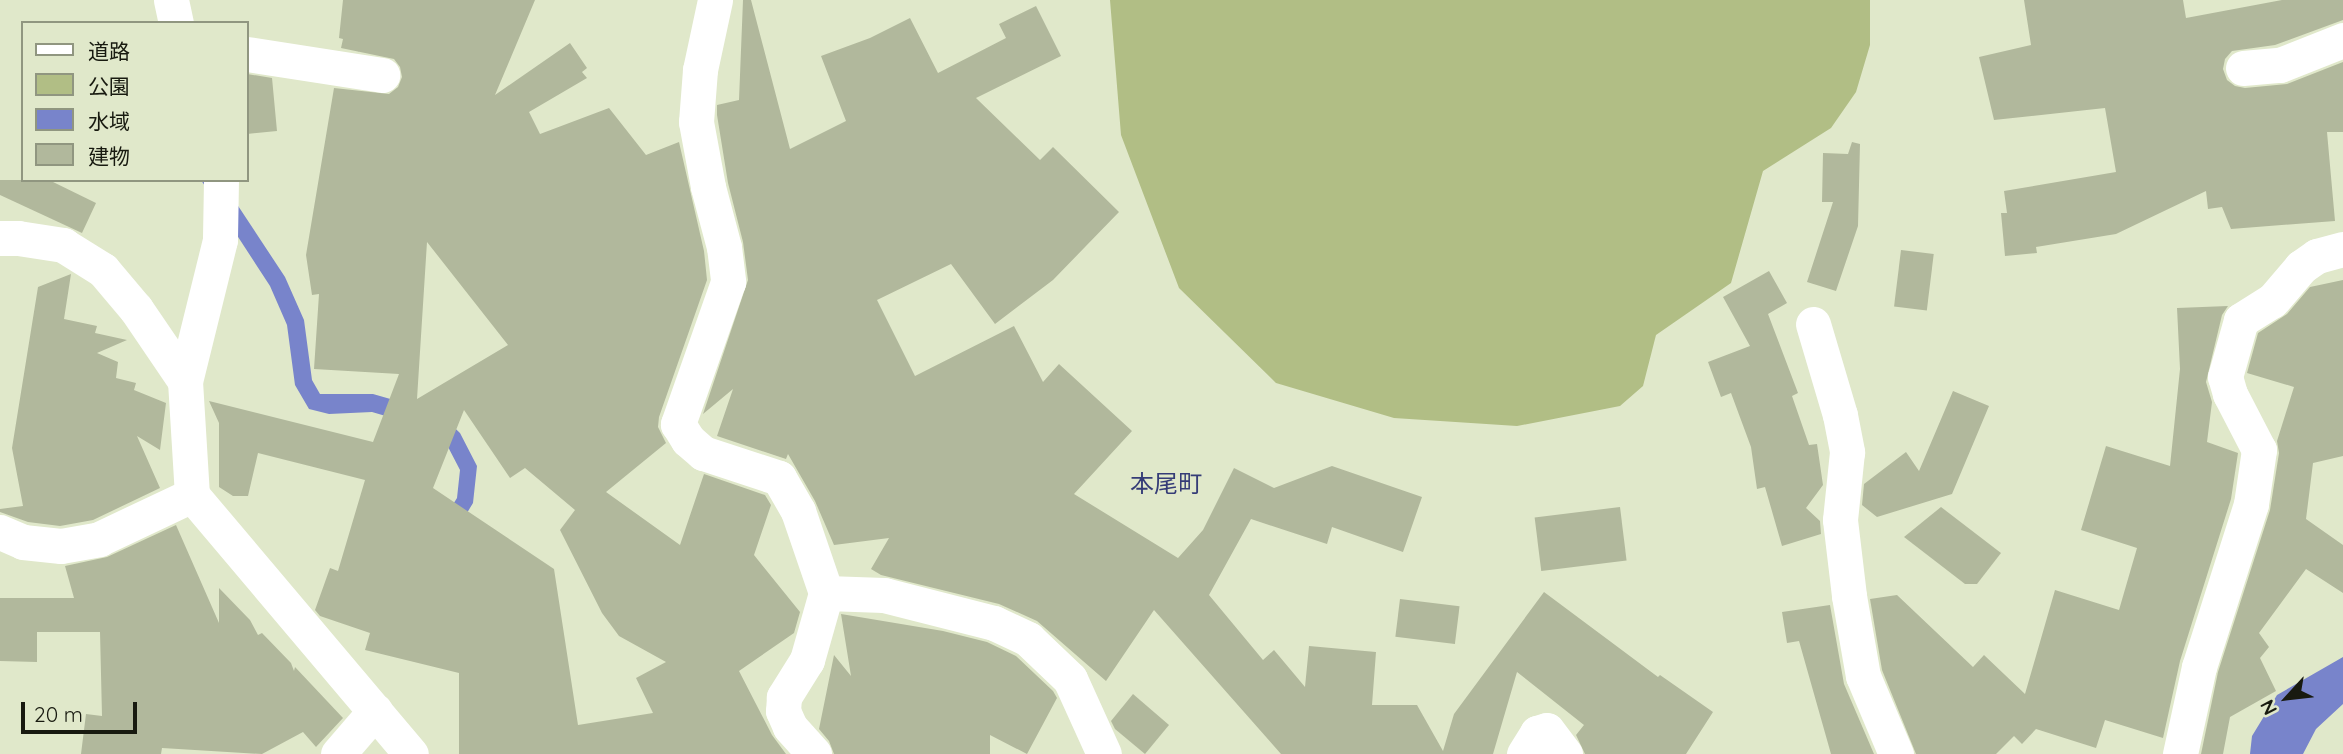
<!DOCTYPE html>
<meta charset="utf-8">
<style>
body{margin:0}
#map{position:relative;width:2343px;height:754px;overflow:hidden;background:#e0e8ca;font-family:Quicksand,"Noto Sans JP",sans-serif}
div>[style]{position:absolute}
.green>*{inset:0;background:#b1be85}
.water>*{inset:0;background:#7884cb}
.building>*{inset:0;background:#b1b89c;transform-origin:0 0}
.minor>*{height:35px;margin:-17.5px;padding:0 17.5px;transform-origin:17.5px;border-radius:17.5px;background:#fff}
span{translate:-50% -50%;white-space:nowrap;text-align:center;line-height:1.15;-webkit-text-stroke:7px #e0e8ca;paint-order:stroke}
.quarter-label{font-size:24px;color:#353c77}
.legend{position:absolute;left:21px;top:21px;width:228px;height:161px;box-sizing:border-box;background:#e0e8ca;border:2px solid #909680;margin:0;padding:9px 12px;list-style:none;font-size:21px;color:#181a10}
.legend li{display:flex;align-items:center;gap:14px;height:35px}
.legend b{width:35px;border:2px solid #909680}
.north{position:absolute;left:2252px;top:663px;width:70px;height:70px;-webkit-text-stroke:5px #e0e8ca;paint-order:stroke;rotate:243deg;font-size:19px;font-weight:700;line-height:28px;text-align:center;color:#181a10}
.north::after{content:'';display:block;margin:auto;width:24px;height:32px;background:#181a10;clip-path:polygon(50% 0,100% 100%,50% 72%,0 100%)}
.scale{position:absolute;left:21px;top:702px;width:116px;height:32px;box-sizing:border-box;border:4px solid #181a10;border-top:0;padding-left:9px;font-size:21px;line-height:24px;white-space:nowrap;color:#181a10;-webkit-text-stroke:5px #e0e8ca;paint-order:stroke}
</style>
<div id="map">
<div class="green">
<i style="clip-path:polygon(1110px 0,1870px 0,1870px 45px,1856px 92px,1831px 128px,1763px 171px,1731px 283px,1656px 335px,1643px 386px,1620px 406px,1517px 426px,1394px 418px,1276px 383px,1179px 288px,1121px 135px)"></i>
</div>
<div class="water">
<i style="clip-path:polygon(201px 180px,221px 180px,285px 277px,304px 320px,312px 380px,320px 394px,373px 394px,439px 413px,460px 433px,477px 466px,473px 503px,441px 556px,423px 552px,457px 498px,460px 470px,446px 443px,430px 429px,372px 412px,329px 414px,309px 409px,295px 385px,287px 325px,270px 286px)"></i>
<i style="clip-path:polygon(2343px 657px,2343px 704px,2316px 729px,2303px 754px,2250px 754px,2252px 736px,2277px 695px)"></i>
</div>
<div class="building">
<i style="clip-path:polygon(evenodd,343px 0,535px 0,495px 95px,570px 43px,587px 68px,582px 72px,587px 78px,529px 112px,540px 134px,609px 108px,646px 155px,679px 142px,704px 251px,707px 280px,659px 417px,658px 427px,666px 443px,606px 492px,680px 545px,704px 474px,765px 495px,771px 505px,754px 555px,800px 612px,794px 633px,739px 671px,772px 735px,786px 754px,459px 754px,459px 673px,365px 650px,370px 633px,320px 616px,315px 610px,330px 568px,338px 571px,365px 480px,258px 453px,248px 496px,233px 496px,219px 487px,219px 423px,209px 401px,373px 442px,399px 374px,314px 369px,319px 294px,312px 295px,306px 255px,334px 88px,389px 94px,398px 87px,402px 77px,400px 67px,394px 59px,341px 48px,343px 39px,339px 38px,343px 0,427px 242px,508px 345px,417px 399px,421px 336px,427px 242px,343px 0,464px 410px,510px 478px,525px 468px,575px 510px,560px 530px,602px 613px,619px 636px,666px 662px,636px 678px,653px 713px,578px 725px,554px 569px,433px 488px,464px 410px)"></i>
<i style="clip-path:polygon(743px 0,751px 0,790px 149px,846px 121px,821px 56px,870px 38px,910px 18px,938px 73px,1006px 38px,999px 24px,1036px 6px,1061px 56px,976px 98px,1040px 160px,1053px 147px,1119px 212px,1053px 280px,995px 324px,951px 264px,877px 300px,915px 376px,1014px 326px,1043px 382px,1059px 364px,1132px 431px,1074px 494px,1178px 558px,1203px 530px,1234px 468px,1274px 488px,1332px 466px,1422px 497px,1403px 552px,1332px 527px,1327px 544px,1251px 519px,1209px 595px,1263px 660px,1274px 650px,1305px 687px,1309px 646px,1376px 652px,1372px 705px,1417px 705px,1443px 751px,1454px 714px,1544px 592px,1658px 677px,1660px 675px,1713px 712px,1686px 754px,1585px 754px,1576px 735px,1584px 725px,1517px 672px,1493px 754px,1281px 754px,1154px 610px,1106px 681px,1037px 621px,999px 604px,881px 575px,871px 569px,889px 538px,834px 545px,815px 501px,788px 454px,786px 459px,717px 436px,733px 389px,703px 414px,748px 280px,743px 242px,728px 183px,717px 115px,717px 105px,739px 100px)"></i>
<i style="clip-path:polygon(2024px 0,2183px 0,2186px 18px,2282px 0,2343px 0,2343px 20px,2275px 45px,2232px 51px,2225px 59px,2223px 69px,2227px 80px,2235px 86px,2245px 88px,2287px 84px,2343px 62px,2343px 132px,2327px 132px,2335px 221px,2231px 229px,2222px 207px,2208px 209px,2206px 191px,2116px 234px,2036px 247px,2037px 253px,2005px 256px,2001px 213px,2007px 213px,2004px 191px,2116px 172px,2105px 108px,1994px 120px,1979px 57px,2031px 45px)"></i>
<i style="clip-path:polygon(247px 74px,272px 78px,277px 131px,247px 134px)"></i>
<i style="clip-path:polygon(1852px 142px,1860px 144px,1858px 226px,1836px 291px,1807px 282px,1833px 202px,1822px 202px,1823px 153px,1848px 154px)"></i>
<i style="clip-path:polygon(0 180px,49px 180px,96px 203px,82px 233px,0 195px)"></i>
<i style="left:1901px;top:250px;width:33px;height:57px;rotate:7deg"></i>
<i style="clip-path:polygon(1769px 271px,1787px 303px,1768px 314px,1798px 393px,1792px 396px,1809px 445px,1817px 444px,1823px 485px,1806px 508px,1820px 521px,1821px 534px,1782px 546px,1765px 487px,1757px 489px,1751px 447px,1731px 393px,1721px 397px,1708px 362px,1750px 346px,1723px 297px)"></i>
<i style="clip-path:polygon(71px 274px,64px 319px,97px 326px,95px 333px,127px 340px,97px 353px,118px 362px,116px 378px,136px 383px,134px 390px,166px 403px,160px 450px,137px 436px,160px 488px,93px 520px,60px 526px,28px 522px,0 512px,0 509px,23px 506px,12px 448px,38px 287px)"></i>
<i style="clip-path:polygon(2343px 280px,2343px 456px,2313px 463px,2306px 519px,2343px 545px,2343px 593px,2306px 569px,2259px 633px,2269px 647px,2260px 658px,2276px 691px,2230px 717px,2223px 754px,2201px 754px,2218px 672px,2270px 510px,2279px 453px,2277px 441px,2294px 387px,2247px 373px,2258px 333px,2287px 314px,2310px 287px)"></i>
<i style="clip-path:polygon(2228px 306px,2222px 315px,2206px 382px,2212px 402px,2207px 442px,2238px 453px,2231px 499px,2180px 661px,2163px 738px,2105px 720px,2096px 748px,2036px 729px,2022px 744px,2014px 736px,1996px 754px,1916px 754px,1882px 670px,1870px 599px,1897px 595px,1973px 667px,1984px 655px,2025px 694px,2055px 590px,2119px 610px,2137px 548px,2081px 530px,2106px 446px,2170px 466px,2180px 369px,2177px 308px)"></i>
<i style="clip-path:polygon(1953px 391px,1989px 406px,1952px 494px,1877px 517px,1862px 505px,1864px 484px,1906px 452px,1919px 471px)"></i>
<i style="left:1620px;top:507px;width:54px;height:86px;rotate:83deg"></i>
<i style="clip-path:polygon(1941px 507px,2001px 553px,1977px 584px,1965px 584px,1904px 537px)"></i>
<i style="clip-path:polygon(176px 525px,219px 623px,219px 588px,250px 620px,258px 635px,262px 633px,291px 663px,294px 671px,295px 667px,343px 718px,316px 747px,303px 732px,262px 754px,162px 748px,161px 754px,81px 754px,86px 714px,102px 716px,100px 632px,37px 632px,37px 662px,0 661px,0 598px,74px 598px,65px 566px,107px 557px)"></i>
<i style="left:1400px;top:599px;width:60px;height:38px;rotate:7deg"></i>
<i style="clip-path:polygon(1830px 605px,1844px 684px,1874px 754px,1831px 754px,1799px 641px,1787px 643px,1782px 612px)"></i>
<i style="clip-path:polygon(841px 614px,943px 631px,987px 642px,1016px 656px,1053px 691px,1057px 698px,1027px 754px,990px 735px,990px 754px,834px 754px,829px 741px,819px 729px,834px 655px,851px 676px)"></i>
<i style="clip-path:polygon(1133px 694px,1169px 725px,1145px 754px,1115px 729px,1111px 721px)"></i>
</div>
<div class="minor">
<i style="left:171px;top:0;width:24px;rotate:78deg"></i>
<i style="left:715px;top:0;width:72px;rotate:102.1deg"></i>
<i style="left:700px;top:70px;width:52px;rotate:94.4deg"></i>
<i style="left:696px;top:122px;width:66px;rotate:79.5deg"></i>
<i style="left:708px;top:187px;width:62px;rotate:75.1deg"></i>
<i style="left:724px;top:247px;width:35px;rotate:83deg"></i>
<i style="left:728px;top:282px;width:151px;rotate:109.4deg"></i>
<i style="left:678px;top:424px;width:19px;rotate:58deg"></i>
<i style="left:688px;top:440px;width:20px;rotate:41deg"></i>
<i style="left:703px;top:453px;width:80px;rotate:18.2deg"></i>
<i style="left:779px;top:478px;width:38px;rotate:60deg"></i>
<i style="left:798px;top:511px;width:87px;rotate:71.1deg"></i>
<i style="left:826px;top:593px;width:70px;rotate:105.8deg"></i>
<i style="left:807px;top:660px;width:44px;rotate:121.9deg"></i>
<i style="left:784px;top:697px;width:14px;rotate:94deg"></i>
<i style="left:783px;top:711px;width:17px;rotate:66deg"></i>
<i style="left:790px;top:727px;width:36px;rotate:48deg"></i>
<i style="left:247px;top:54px;width:137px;rotate:8.8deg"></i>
<i style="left:2243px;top:68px;width:37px;rotate:-5deg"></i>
<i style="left:2280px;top:65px;width:68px;rotate:-21.6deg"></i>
<i style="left:221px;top:180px;width:60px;rotate:91deg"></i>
<i style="left:220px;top:240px;width:145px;rotate:103.9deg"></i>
<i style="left:185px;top:381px;width:114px;rotate:86.5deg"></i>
<i style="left:192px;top:495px;width:339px;rotate:49.8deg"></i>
<i style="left:0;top:238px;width:18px"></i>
<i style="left:18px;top:238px;width:46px;rotate:8.8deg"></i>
<i style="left:63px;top:245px;width:47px;rotate:32deg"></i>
<i style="left:103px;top:270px;width:51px;rotate:49.8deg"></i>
<i style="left:136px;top:309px;width:87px;rotate:55.8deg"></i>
<i style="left:1813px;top:324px;width:95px;rotate:73.5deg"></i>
<i style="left:1840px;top:415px;width:38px;rotate:79deg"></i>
<i style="left:1847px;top:452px;width:68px;rotate:95.9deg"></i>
<i style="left:1840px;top:520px;width:77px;rotate:83.2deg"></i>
<i style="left:1849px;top:596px;width:81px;rotate:80.1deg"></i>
<i style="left:1863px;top:676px;width:85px;rotate:67.1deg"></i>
<i style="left:0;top:532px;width:25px;rotate:23deg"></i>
<i style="left:23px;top:542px;width:38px;rotate:6deg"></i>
<i style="left:61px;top:546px;width:39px;rotate:-10deg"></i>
<i style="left:99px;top:539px;width:103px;rotate:-25.3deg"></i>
<i style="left:826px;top:593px;width:58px;rotate:2deg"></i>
<i style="left:884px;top:595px;width:114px;rotate:14.3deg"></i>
<i style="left:994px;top:623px;width:38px;rotate:25deg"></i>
<i style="left:1028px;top:639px;width:58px;rotate:43.6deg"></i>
<i style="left:1070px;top:679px;width:82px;rotate:65.6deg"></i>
<i style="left:338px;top:754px;width:57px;rotate:-49.3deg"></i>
<i style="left:1524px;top:754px;width:25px;rotate:-58deg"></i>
<i style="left:1537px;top:733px;width:10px;rotate:-17deg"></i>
<i style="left:1547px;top:730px;width:30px;rotate:53deg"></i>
<i style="left:2180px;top:754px;width:89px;rotate:-77.7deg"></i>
<i style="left:2199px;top:667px;width:171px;rotate:-72.3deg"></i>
<i style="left:2251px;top:504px;width:55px;rotate:-81.6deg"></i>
<i style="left:2259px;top:450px;width:63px;rotate:-117.4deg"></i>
<i style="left:2230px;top:394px;width:18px;rotate:-106deg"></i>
<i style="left:2225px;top:377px;width:59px;rotate:-74.3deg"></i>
<i style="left:2241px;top:320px;width:36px;rotate:-32deg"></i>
<i style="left:2272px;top:301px;width:45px;rotate:-49.5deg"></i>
<i style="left:2301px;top:267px;width:19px;rotate:-35deg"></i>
<i style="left:2317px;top:256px;width:27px;rotate:-15deg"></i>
</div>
<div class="quarter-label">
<span style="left:1166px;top:484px">本尾町</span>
</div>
<ul class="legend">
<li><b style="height:9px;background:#fff"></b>道路</li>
<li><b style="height:19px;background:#b1be85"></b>公園</li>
<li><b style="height:19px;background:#7884cb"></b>水域</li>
<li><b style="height:19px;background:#b1b89c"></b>建物</li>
</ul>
<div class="north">N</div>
<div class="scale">20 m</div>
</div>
